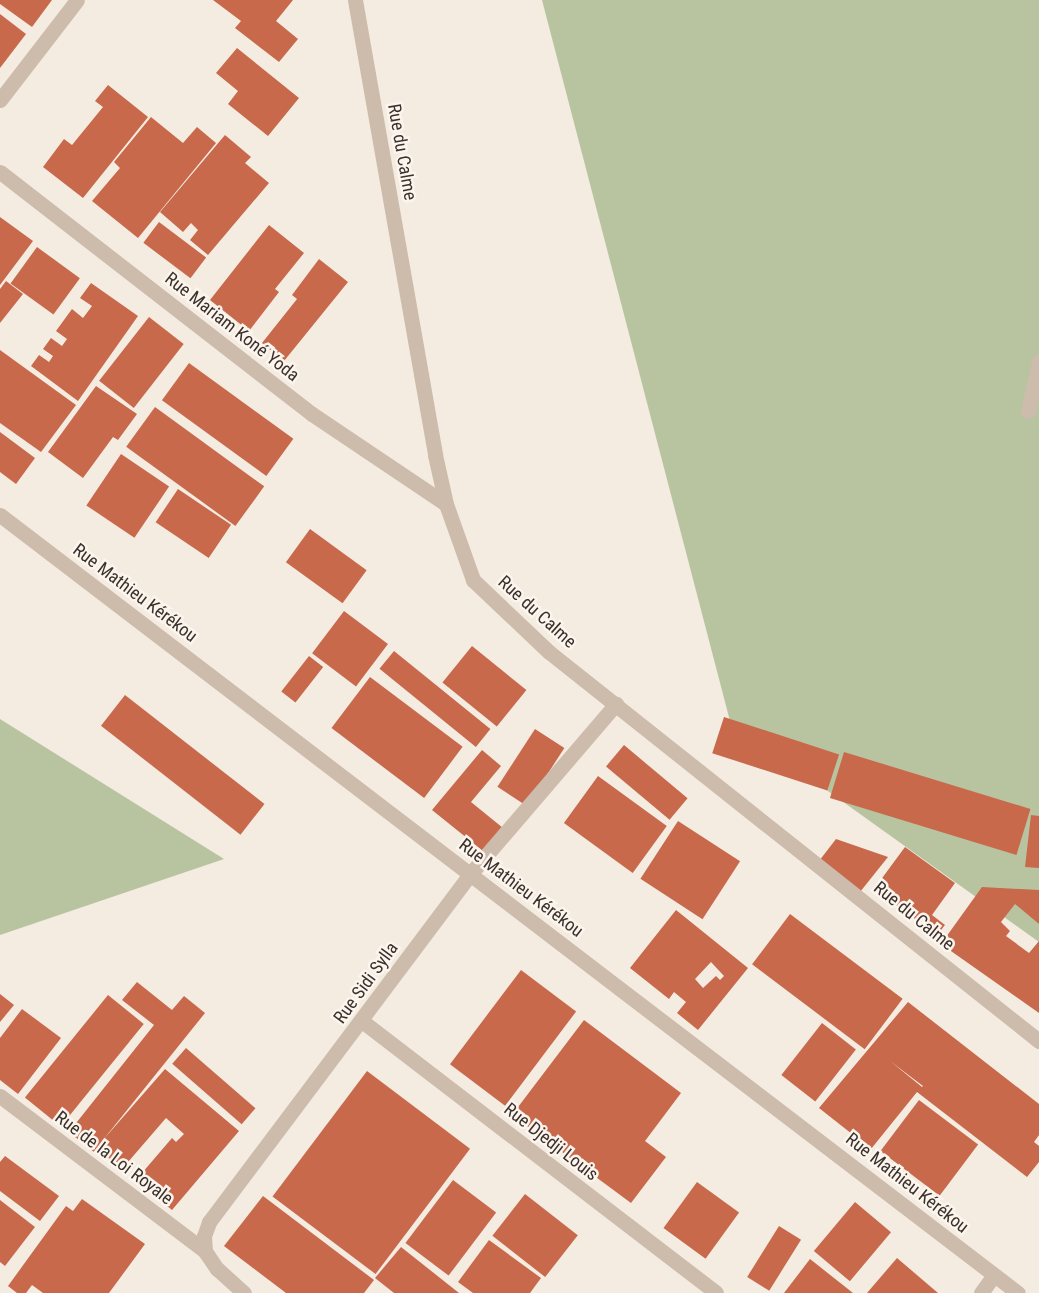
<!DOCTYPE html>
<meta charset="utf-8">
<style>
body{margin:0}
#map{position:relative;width:1039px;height:1293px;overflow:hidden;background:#f4ebe1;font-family:"Roboto Condensed",sans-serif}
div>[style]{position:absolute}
.green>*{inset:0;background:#b8c4a0}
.building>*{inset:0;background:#c8694b;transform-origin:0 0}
.service>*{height:15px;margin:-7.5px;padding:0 7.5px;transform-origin:7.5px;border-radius:7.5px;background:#cdbbac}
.minor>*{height:15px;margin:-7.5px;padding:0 7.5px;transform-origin:7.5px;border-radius:7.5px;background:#cdbbac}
span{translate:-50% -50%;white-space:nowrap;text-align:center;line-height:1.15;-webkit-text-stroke:5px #fbf5ee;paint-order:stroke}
.street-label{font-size:18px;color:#3b302b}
</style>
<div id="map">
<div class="green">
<i style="clip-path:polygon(542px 0,1039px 0,1039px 942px,730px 721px)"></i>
<i style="clip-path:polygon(0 719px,224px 859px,0 935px)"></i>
</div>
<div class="building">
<i style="clip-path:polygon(0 0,52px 0,32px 27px,0 4px)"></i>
<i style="clip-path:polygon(213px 0,293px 0,276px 21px,298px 39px,279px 62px,235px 28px,241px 21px)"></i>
<i style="clip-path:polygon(0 14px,26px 34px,0 68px)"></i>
<i style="clip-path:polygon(237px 48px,299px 98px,268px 136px,228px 104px,238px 91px,216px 73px)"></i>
<i style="clip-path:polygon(108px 85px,148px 117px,83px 198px,43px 167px,64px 139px,72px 145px,103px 107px,95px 101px)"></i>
<i style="clip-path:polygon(151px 117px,183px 143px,197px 127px,216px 143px,138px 238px,92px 201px,120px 168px,114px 162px)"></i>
<i style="clip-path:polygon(225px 135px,251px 157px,245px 163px,269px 183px,208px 255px,190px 240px,198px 230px,191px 223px,183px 232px,160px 212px)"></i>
<i style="clip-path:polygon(0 217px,33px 241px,0 285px)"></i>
<i style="left:159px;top:222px;width:59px;height:26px;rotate:37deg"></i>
<i style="clip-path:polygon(269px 225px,304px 253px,275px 289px,279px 292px,249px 331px,210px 300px)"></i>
<i style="left:37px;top:247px;width:53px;height:45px;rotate:36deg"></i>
<i style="clip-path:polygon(319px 259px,348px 282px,284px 361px,262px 343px,297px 299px,292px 295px)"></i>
<i style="clip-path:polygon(6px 281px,23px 294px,0 323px,0 289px)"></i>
<i style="clip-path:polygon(91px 283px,138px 316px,78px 401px,31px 366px,39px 355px,49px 362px,53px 356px,43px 349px,51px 338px,62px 346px,67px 339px,56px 331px,72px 309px,83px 318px,92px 306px,80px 298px)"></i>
<i style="left:149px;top:317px;width:44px;height:81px;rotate:38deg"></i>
<i style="clip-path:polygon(0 350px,76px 405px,41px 452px,0 423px)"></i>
<i style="left:189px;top:363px;width:129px;height:46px;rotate:36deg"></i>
<i style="clip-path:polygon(96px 386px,137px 414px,118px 440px,113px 437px,83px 478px,48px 452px)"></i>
<i style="left:155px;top:407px;width:135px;height:49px;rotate:36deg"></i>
<i style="clip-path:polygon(0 432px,35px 458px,16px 484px,0 472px)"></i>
<i style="left:121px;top:454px;width:58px;height:62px;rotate:34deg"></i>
<i style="left:178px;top:489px;width:64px;height:40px;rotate:34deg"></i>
<i style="left:310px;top:529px;width:70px;height:41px;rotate:36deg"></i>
<i style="left:344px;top:611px;width:55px;height:53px;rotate:37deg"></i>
<i style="left:472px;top:646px;width:70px;height:47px;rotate:39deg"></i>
<i style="left:394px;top:651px;width:124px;height:23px;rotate:39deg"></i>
<i style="left:309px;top:656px;width:18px;height:45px;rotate:38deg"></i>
<i style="left:370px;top:677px;width:116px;height:64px;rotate:37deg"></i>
<i style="left:125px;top:695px;width:177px;height:39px;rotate:38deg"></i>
<i style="left:724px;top:717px;width:121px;height:38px;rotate:18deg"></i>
<i style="left:535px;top:729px;width:35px;height:69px;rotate:33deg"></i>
<i style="left:624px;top:745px;width:83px;height:28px;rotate:40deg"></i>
<i style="clip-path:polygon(482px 750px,501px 766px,471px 802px,503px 828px,483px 851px,432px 810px)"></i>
<i style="left:844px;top:752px;width:195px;height:48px;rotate:17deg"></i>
<i style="left:598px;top:776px;width:85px;height:58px;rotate:36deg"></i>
<i style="clip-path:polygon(1031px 815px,1039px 816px,1039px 868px,1025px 867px)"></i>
<i style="left:678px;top:821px;width:74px;height:69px;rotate:33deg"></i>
<i style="clip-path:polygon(836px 839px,888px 857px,860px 892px,819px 861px)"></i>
<i style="clip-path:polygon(905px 847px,955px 883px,932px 915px,945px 925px,937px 935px,874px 889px)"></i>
<i style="clip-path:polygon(982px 887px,1039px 890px,1039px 924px,1015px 904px,1001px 922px,1010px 931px,1006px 936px,1029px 953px,1039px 941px,1039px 1013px,941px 944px)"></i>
<i style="clip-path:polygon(evenodd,676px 910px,748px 968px,698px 1030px,677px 1013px,686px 1002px,674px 992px,669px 999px,630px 968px,676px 910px,711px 962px,724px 976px,720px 980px,716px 976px,703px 988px,695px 979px,711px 962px)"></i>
<i style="left:790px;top:914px;width:141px;height:63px;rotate:37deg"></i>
<i style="left:521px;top:970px;width:69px;height:118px;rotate:37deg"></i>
<i style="clip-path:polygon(137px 982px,172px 1010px,184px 996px,205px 1013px,103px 1140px,165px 1069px,239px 1131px,172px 1210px,136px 1180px,172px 1138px,176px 1142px,184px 1134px,166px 1118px,122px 1169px,97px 1148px,94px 1152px,69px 1132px,154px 1025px,122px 1000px)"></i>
<i style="clip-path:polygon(0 994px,14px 1005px,0 1022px)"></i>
<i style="left:108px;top:995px;width:46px;height:132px;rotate:39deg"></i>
<i style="clip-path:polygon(evenodd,908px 1002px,1039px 1104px,1039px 1135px,1034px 1142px,1039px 1146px,1039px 1162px,1027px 1177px,917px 1092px,871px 1149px,819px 1108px,908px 1002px,890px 1061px,923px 1086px,922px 1087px,890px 1061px)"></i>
<i style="clip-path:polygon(22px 1009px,61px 1038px,18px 1094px,0 1080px,0 1038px)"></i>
<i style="clip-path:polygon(584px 1020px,681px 1093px,645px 1141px,666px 1157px,631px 1203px,512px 1115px)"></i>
<i style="left:822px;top:1023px;width:43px;height:66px;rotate:38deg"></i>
<i style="left:186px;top:1048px;width:92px;height:21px;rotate:41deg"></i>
<i style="left:367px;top:1071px;width:129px;height:157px;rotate:37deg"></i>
<i style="left:919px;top:1100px;width:74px;height:64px;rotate:37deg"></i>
<i style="clip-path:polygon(5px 1156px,59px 1196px,40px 1221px,0 1191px,0 1162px)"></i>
<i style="left:453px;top:1180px;width:54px;height:79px;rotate:37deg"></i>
<i style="left:697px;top:1182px;width:52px;height:57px;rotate:36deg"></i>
<i style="left:525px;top:1194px;width:67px;height:53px;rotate:38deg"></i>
<i style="clip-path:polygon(263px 1196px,374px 1280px,364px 1293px,286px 1293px,224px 1246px)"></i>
<i style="clip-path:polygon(82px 1199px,145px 1244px,109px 1293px,43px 1293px,32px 1285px,26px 1293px,17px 1293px,8px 1286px,66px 1206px,73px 1211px)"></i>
<i style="clip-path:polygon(0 1200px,35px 1227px,5px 1266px,0 1262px)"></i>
<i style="left:855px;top:1202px;width:47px;height:64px;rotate:40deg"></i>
<i style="left:779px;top:1226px;width:26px;height:60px;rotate:32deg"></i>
<i style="clip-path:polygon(489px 1240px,541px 1278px,530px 1293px,473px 1293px,458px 1282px)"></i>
<i style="clip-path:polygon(401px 1247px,459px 1293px,394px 1293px,375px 1278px)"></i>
<i style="clip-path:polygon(897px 1258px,938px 1293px,867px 1293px)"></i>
<i style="clip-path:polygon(810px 1259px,853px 1293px,784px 1293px)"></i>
</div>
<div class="service">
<i style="left:1028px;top:411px;width:51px;rotate:-77.6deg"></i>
</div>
<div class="minor">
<i style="left:355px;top:0;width:462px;rotate:80deg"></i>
<i style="left:435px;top:455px;width:50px;rotate:77.3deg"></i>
<i style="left:446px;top:504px;width:81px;rotate:70.4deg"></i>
<i style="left:473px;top:580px;width:105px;rotate:43.5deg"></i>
<i style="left:549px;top:652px;width:626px;rotate:38.45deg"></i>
<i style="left:0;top:100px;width:126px;rotate:-52.4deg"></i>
<i style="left:0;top:172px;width:395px;rotate:37.8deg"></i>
<i style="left:312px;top:414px;width:161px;rotate:33.9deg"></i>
<i style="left:0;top:515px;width:1281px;rotate:37.39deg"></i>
<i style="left:362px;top:1021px;width:446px;rotate:37.5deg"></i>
<i style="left:0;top:1096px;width:257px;rotate:37.1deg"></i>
<i style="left:244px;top:1293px;width:36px;rotate:-138deg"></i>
<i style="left:217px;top:1269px;width:22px;rotate:-124deg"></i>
<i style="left:205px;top:1251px;width:15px;rotate:-94deg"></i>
<i style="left:204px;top:1236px;width:15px;rotate:-70deg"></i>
<i style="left:209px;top:1222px;width:436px;rotate:-53.1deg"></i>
<i style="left:471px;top:873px;width:223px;rotate:-49.4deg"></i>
<i style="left:981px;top:1293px;width:22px;rotate:-54deg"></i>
</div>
<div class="street-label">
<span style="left:402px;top:152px;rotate:80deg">Rue du Calme</span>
<span style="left:232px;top:327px;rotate:38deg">Rue Mariam Koné Yoda</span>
<span style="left:135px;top:593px;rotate:37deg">Rue Mathieu Kérékou</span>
<span style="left:537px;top:612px;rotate:42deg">Rue du Calme</span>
<span style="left:521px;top:888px;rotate:37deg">Rue Mathieu Kérékou</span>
<span style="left:914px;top:916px;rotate:39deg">Rue du Calme</span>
<span style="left:366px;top:983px;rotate:-54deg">Rue Sidi Sylla</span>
<span style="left:551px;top:1142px;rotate:38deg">Rue Djedji Louis</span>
<span style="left:114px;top:1158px;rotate:37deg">Rue de la Loi Royale</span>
<span style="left:907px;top:1183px;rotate:38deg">Rue Mathieu Kérékou</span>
</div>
</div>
